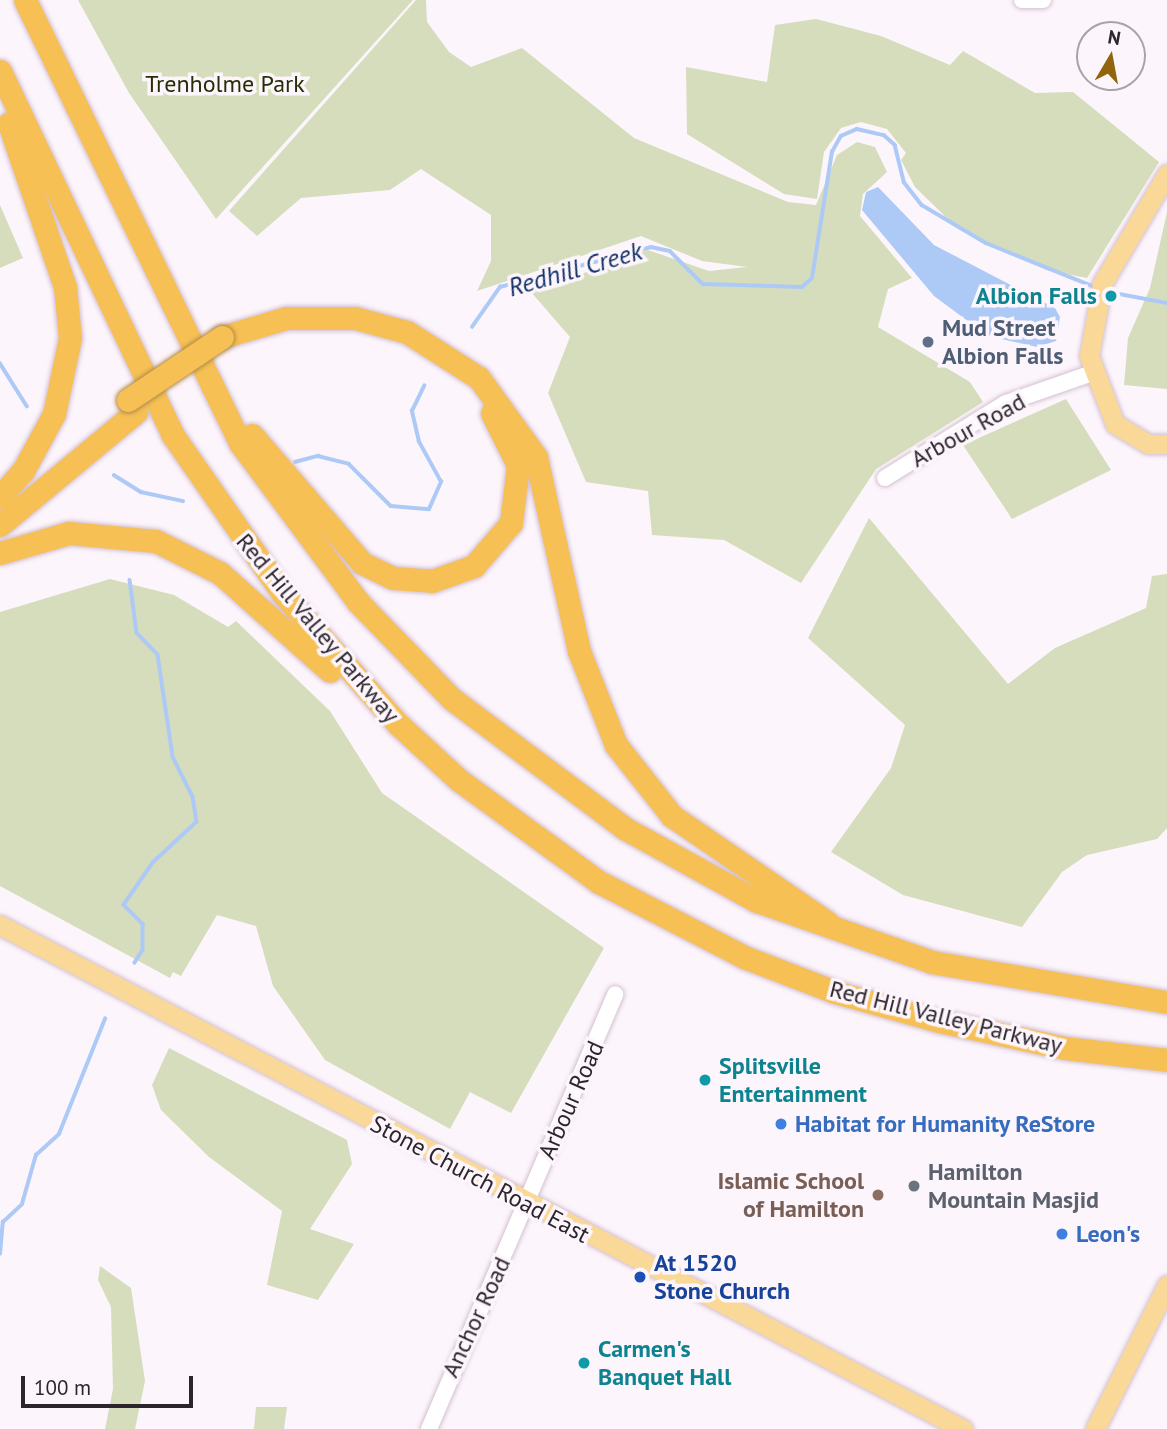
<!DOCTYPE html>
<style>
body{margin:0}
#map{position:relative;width:1167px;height:1429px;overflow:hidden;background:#fdf5fc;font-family:"PT Sans",sans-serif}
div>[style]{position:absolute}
.green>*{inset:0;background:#d6ddbc}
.water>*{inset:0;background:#adcaf7}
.stream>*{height:3.5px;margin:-1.75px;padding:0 1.75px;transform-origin:1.75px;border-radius:1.75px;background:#adcaf7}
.roads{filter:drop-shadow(0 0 2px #d3c1d1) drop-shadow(0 0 2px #d3c1d1)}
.minor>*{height:16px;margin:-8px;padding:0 8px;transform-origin:8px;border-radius:8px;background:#fff}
.major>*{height:19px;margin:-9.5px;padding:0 9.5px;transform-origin:9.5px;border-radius:9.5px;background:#fad998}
.highway>*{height:23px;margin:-11.5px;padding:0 11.5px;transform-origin:11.5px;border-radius:11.5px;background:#f7c054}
.bridges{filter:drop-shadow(0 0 2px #b08a46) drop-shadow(0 0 2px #b08a46)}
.highway-bridge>*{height:23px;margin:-11.5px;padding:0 11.5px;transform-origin:11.5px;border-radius:11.5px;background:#f7c054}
.dots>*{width:19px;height:19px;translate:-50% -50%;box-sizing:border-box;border:4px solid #fdf5fc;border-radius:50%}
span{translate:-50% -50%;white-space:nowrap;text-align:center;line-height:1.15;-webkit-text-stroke:7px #fdf5fc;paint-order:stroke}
.park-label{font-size:24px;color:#272d04}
.culture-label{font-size:24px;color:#0d838f;font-weight:700}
.right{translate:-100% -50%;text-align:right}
.left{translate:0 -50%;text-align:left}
.service-label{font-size:24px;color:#4e5e75;font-weight:700}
.street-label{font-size:24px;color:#2c252b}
.shop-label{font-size:24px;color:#366cbe;font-weight:700}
.worship-label{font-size:24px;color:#5b616d;font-weight:700}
.education-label{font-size:24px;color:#785e54;font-weight:700}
.transit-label{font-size:24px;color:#164399;font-weight:700}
.water-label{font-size:26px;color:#103166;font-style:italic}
.north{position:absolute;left:1076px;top:21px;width:70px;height:70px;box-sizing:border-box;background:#fdf5fc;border:2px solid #a9a2a8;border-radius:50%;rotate:10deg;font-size:19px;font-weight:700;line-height:28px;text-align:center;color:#2c252b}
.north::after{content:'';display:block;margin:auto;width:24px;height:32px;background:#91650e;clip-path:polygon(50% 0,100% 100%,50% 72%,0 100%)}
.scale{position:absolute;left:21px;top:1376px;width:172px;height:32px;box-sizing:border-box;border:4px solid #2c252b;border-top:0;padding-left:9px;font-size:21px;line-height:24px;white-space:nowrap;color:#2c252b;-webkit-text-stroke:5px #fdf5fc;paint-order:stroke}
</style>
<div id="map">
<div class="green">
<i style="clip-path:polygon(78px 0,413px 0,216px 219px,129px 93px)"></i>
<i style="clip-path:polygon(416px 0,426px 0,427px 22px,449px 52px,471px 67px,522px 48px,634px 138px,788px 202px,816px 205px,837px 155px,857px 142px,875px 147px,887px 172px,863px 194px,860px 216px,912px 278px,888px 289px,878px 327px,970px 382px,983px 402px,876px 469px,801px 583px,724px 540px,652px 535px,648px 491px,586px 482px,548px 393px,570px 337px,531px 292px,648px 250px,709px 271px,747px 267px,702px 261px,641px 236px,477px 291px,491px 261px,491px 215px,421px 169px,390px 190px,301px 198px,257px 236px,229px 211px)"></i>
<i style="clip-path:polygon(816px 19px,881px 36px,950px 65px,963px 51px,1035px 93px,1073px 92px,1148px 153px,1159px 162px,1087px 278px,1046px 270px,957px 228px,915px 187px,901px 160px,906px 153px,887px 129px,861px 122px,841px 128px,824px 152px,817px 199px,784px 194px,687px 134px,686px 67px,767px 82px,775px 25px)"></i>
<i style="clip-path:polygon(0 205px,23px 258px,0 268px)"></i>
<i style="clip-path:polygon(1167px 212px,1167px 389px,1124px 385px,1128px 338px,1150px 288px)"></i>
<i style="clip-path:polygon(1066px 399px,1111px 470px,1012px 519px,963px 445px)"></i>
<i style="clip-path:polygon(869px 518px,1008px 684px,1055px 648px,1146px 608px,1152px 576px,1167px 574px,1167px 828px,1157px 839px,1087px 855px,1062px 872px,1022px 927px,903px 895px,831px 852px,891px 768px,905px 725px,808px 638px)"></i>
<i style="clip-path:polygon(110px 579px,174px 595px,228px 627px,236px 621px,330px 711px,382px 793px,604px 948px,511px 1113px,470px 1092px,450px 1129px,325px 1060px,273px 986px,256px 926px,217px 915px,181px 976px,173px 972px,170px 978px,0 886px,0 612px)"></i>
<i style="clip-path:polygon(169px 1048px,347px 1140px,352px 1164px,310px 1229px,354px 1244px,318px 1300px,267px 1285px,282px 1211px,209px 1157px,161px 1110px,152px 1085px)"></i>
<i style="clip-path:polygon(100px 1266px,131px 1288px,145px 1381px,135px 1429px,105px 1429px,113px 1389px,111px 1307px,98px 1280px)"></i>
<i style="clip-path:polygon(256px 1407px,287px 1407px,284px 1429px,254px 1429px)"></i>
</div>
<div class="water">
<i style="clip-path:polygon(878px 187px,934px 245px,1055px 308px,1060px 317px,1056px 341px,1037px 347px,988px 336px,934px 296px,862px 210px,866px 192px)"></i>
</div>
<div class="stream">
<i style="left:1109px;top:292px;width:59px;rotate:10.7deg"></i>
<i style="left:472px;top:327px;width:49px;rotate:-55deg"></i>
<i style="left:500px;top:287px;width:156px;rotate:-14.8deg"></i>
<i style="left:651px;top:247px;width:19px;rotate:12deg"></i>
<i style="left:670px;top:251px;width:47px;rotate:45deg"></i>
<i style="left:703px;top:284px;width:99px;rotate:1.7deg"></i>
<i style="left:802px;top:287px;width:13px;rotate:-42deg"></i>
<i style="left:812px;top:278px;width:128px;rotate:-81deg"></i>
<i style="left:832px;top:152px;width:18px;rotate:-61deg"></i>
<i style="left:841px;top:136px;width:17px;rotate:-24deg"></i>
<i style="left:857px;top:129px;width:28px;rotate:13deg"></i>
<i style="left:884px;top:135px;width:15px;rotate:42deg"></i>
<i style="left:895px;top:145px;width:38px;rotate:76deg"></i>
<i style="left:904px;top:182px;width:29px;rotate:52deg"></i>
<i style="left:922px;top:205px;width:74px;rotate:30.7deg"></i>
<i style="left:986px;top:243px;width:118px;rotate:22deg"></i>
<i style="left:0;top:363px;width:51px;rotate:57.9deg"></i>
<i style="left:295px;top:462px;width:24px;rotate:-15deg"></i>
<i style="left:318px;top:456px;width:32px;rotate:14deg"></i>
<i style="left:349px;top:464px;width:59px;rotate:45deg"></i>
<i style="left:391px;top:506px;width:38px;rotate:5deg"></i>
<i style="left:429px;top:509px;width:30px;rotate:-66deg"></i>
<i style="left:441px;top:482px;width:46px;rotate:-118.8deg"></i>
<i style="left:419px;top:442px;width:32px;rotate:-103deg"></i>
<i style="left:412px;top:411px;width:28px;rotate:-64deg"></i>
<i style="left:114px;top:475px;width:32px;rotate:32deg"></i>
<i style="left:141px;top:492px;width:43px;rotate:12.1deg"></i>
<i style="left:130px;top:580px;width:53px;rotate:82.5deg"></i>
<i style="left:137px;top:633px;width:30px;rotate:46deg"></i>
<i style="left:158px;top:655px;width:103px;rotate:81.6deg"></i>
<i style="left:173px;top:757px;width:45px;rotate:63.4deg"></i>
<i style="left:193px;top:797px;width:25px;rotate:81deg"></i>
<i style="left:197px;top:822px;width:60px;rotate:137deg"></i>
<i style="left:153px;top:863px;width:51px;rotate:124.6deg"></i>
<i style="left:124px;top:905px;width:27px;rotate:45deg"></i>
<i style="left:143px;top:924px;width:26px;rotate:90deg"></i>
<i style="left:143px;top:950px;width:15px;rotate:122deg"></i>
<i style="left:0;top:1254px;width:32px;rotate:-85deg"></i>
<i style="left:3px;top:1222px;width:26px;rotate:-43deg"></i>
<i style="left:22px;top:1204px;width:51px;rotate:-74.1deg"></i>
<i style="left:36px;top:1155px;width:31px;rotate:-42deg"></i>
<i style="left:59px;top:1134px;width:124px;rotate:-68.2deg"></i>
</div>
<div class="roads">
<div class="minor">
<i style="left:1022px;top:0;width:21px"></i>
<i style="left:885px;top:478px;width:142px;rotate:-31.8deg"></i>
<i style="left:1006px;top:403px;width:91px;rotate:-19.2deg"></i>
<i style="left:429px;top:1429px;width:473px;rotate:-66.8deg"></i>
</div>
<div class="major">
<i style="left:1167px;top:174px;width:128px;rotate:120.6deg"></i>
<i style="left:1102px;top:284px;width:73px;rotate:100.2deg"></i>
<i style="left:1089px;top:356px;width:73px;rotate:69.1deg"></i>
<i style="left:1115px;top:424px;width:39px;rotate:31deg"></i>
<i style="left:1148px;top:444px;width:19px"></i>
<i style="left:0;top:925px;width:1087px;rotate:27.63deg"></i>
<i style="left:1095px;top:1429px;width:161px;rotate:-63.4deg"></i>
</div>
<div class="highway">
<i style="left:25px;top:0;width:492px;rotate:64.1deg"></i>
<i style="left:240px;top:443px;width:198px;rotate:53.4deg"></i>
<i style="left:358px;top:602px;width:135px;rotate:45.9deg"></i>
<i style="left:452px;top:699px;width:217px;rotate:36.8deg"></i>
<i style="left:626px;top:829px;width:149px;rotate:28.8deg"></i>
<i style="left:757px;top:901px;width:185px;rotate:19.2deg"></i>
<i style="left:932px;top:962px;width:238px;rotate:9.7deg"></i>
<i style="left:0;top:71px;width:402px;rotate:64.6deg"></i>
<i style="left:172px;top:434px;width:195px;rotate:55.2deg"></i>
<i style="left:283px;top:594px;width:174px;rotate:48.5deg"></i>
<i style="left:398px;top:724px;width:83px;rotate:42.6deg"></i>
<i style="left:459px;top:780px;width:173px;rotate:36.1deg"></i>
<i style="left:599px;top:882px;width:163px;rotate:27.3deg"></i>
<i style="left:744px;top:957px;width:97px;rotate:21deg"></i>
<i style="left:835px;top:992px;width:108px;rotate:15.6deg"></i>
<i style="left:939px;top:1021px;width:129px;rotate:12.1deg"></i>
<i style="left:1065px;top:1048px;width:103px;rotate:6.7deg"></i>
<i style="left:222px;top:337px;width:67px;rotate:-16.5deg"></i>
<i style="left:286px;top:318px;width:69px"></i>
<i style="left:355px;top:318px;width:54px;rotate:15.1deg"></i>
<i style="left:407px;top:332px;width:85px;rotate:32.6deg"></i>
<i style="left:479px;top:378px;width:97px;rotate:54.2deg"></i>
<i style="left:536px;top:457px;width:199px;rotate:77.5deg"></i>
<i style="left:579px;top:651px;width:101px;rotate:68.5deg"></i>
<i style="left:616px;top:745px;width:90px;rotate:51.7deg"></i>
<i style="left:672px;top:816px;width:188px;rotate:34.4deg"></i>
<i style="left:252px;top:435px;width:169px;rotate:49.3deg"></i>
<i style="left:362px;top:563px;width:34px;rotate:26deg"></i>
<i style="left:393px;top:578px;width:39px;rotate:4deg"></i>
<i style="left:432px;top:581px;width:45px;rotate:-19.7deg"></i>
<i style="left:474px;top:566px;width:57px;rotate:-49.3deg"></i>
<i style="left:511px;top:523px;width:58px;rotate:-83.1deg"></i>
<i style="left:518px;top:465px;width:58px;rotate:-116.6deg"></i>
<i style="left:0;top:497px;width:35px;rotate:-49deg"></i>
<i style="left:23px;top:471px;width:65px;rotate:-61.5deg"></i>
<i style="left:54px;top:414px;width:78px;rotate:-78.1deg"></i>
<i style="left:70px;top:338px;width:51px;rotate:-95.6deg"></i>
<i style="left:65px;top:287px;width:173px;rotate:-108.9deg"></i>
<i style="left:0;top:525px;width:177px;rotate:-39.7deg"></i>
<i style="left:0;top:553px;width:72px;rotate:-16.2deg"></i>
<i style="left:69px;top:533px;width:87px;rotate:5.3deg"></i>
<i style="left:156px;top:541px;width:72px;rotate:26.6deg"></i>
<i style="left:220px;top:573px;width:147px;rotate:41.7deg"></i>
</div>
</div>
<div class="bridges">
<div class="highway-bridge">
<i style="left:128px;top:400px;width:113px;rotate:-33.8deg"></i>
</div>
</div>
<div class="dots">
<i style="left:1111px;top:296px;background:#0f9aa8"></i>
<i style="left:928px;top:342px;background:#5c6f8a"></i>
<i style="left:705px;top:1080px;background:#0f9aa8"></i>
<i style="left:781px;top:1124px;background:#3f7fe0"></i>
<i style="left:914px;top:1186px;background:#6b7280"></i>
<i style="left:878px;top:1195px;background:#8d6e63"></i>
<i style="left:1062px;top:1234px;background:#3f7fe0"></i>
<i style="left:640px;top:1277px;background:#1a4fb4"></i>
<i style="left:584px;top:1363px;background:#0f9aa8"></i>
</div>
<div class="park-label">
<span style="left:225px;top:84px">Trenholme Park</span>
</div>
<div class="culture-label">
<span class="right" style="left:1097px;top:296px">Albion Falls</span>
<span class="left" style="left:719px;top:1080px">Splitsville<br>Entertainment</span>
<span class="left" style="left:598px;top:1363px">Carmen's<br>Banquet Hall</span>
</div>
<div class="service-label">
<span class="left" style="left:942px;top:342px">Mud Street<br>Albion Falls</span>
</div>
<div class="street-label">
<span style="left:968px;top:430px;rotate:-29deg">Arbour Road</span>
<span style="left:318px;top:628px;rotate:50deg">Red Hill Valley Parkway</span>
<span style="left:946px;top:1017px;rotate:14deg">Red Hill Valley Parkway</span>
<span style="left:571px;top:1100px;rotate:-66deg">Arbour Road</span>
<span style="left:480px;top:1179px;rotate:28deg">Stone Church Road East</span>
<span style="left:476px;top:1317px;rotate:-65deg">Anchor Road</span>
</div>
<div class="shop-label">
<span class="left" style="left:795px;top:1124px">Habitat for Humanity ReStore</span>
<span class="left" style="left:1076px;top:1234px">Leon's</span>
</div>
<div class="worship-label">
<span class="left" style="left:928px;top:1186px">Hamilton<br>Mountain Masjid</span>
</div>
<div class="education-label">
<span class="right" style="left:864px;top:1195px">Islamic School<br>of Hamilton</span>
</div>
<div class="transit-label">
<span class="left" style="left:654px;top:1277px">At 1520<br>Stone Church</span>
</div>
<div class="water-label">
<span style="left:575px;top:269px;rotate:-16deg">Redhill Creek</span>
</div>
<div class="north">N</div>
<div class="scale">100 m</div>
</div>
